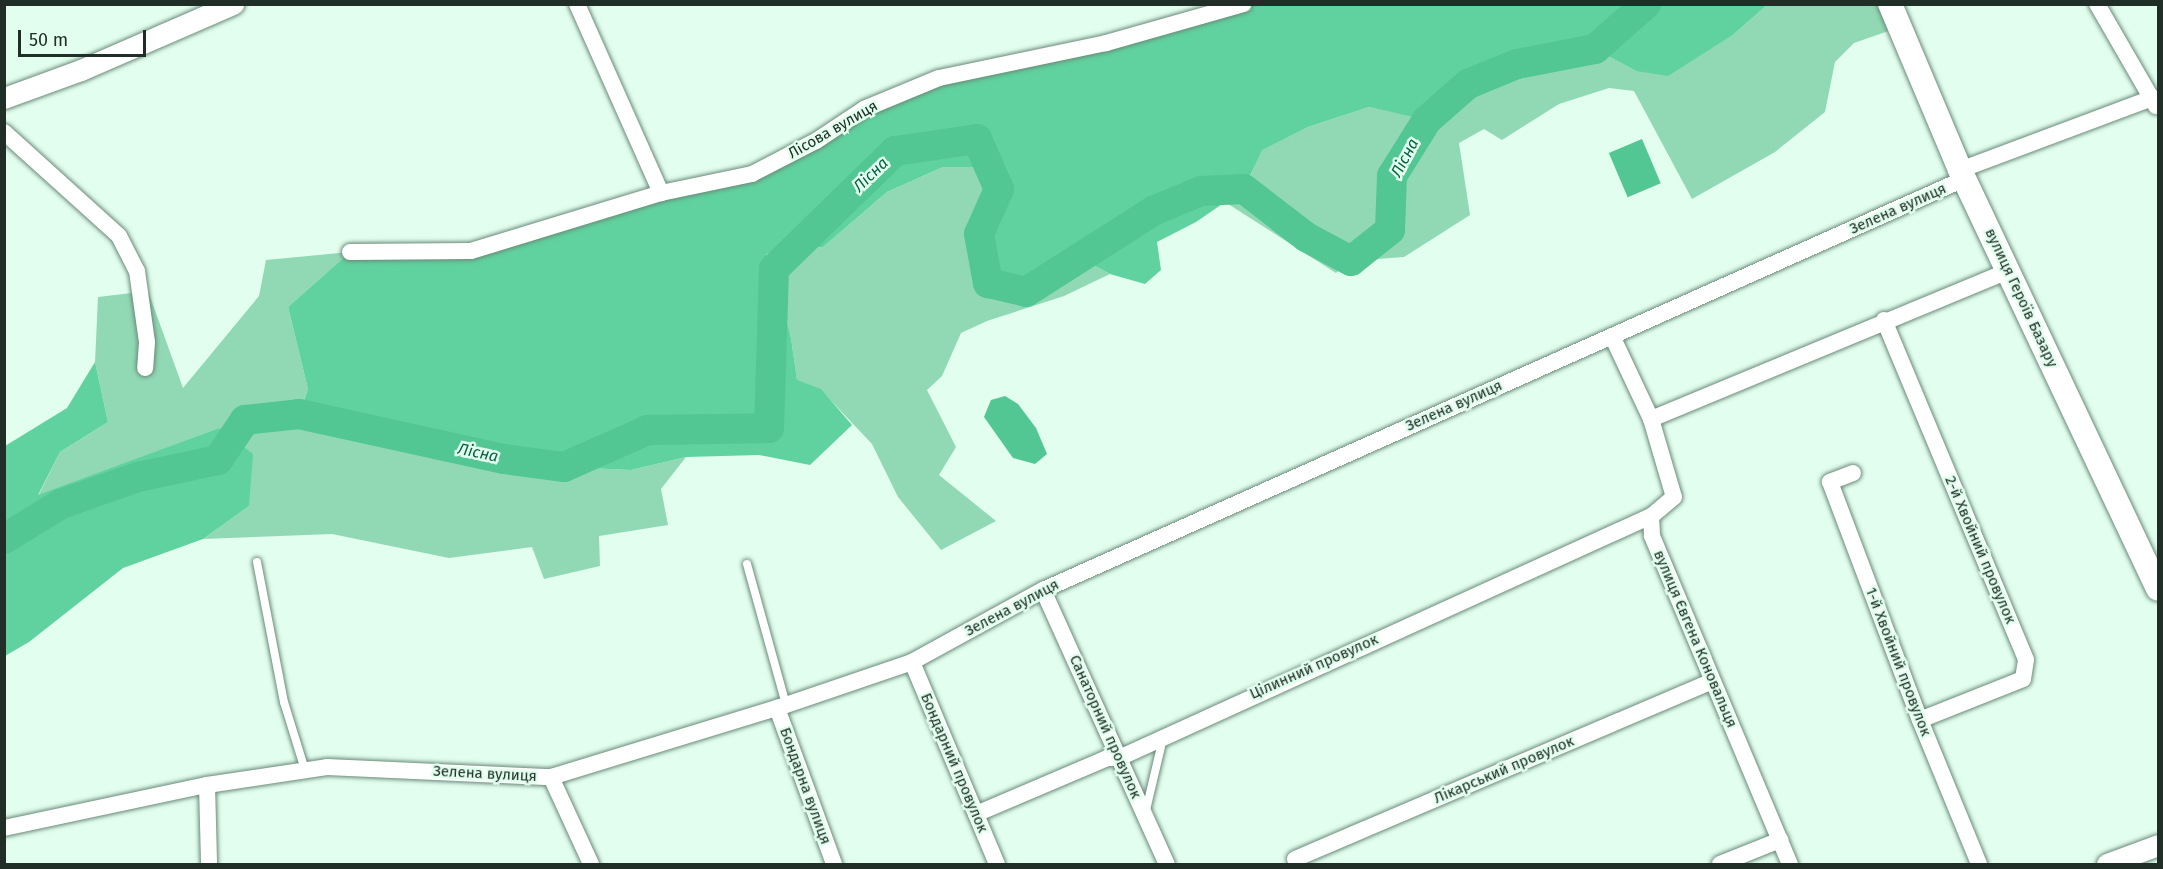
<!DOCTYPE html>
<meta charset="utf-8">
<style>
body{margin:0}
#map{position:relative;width:2163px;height:869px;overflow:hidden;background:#e2feef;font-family:"Fira Sans",sans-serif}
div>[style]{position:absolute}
.green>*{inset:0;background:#91d9b5}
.forest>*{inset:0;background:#60d29f}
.water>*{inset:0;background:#52c693;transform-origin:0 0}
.river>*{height:30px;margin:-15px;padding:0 15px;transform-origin:15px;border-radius:15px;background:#52c693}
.roads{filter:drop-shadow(0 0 2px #6a8a79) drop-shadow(0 0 2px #6a8a79)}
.service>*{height:8px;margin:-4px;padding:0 4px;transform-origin:4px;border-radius:4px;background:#fff}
.minor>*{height:16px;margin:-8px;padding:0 8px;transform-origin:8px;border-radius:8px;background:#fff}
.tertiary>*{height:21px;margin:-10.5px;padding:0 10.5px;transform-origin:10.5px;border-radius:10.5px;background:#fff}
.secondary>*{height:24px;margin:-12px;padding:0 12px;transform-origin:12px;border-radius:12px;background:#fff}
span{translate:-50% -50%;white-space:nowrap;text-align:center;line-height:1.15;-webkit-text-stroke:5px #e2feef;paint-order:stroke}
.street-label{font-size:15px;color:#202e27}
.water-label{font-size:16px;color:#046242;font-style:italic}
.frame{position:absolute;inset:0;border:6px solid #202e27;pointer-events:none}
.scale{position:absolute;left:18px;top:30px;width:128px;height:27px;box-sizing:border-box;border:3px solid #202e27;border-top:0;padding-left:8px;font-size:18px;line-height:21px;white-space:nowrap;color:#202e27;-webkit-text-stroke:4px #e2feef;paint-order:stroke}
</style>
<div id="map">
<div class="green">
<i style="clip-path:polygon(1767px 5px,1890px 5px,1900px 27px,1854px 43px,1835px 62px,1825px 112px,1775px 152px,1692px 199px,1634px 91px,1609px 88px,1559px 104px,1502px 140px,1484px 129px,1459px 143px,1470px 215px,1404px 257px,1351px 261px,1336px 273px,1225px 202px,1245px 189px,1261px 150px,1308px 127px,1369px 107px,1427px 119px,1468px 84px,1517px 64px,1595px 49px,1636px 71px,1734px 34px)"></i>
<i style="clip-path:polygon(943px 167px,990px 167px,999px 189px,979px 234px,1026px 292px,1080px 258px,1110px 274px,1064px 296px,987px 321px,961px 333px,942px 376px,927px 390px,956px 447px,939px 475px,996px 521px,941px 550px,898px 497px,872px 444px,821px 390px,797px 381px,791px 338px,774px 269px,766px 254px,823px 247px,887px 192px)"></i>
<i style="clip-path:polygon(350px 252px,288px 307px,308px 389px,299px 413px,504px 459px,564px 467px,631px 470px,686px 457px,661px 489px,668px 525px,599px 536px,600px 566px,544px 579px,532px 547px,449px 558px,332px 534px,203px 539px,249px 506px,219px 428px,38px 496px,60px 452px,108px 422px,95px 362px,98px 297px,148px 291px,183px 388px,259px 296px,266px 260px)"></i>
</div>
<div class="forest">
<i style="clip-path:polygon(1244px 5px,1767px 5px,1734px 34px,1668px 76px,1636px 71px,1595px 49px,1517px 64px,1468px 84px,1427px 120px,1369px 107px,1308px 127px,1262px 150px,1244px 189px,1196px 222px,1157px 242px,1161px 270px,1145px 284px,1110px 274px,1080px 258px,1026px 292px,988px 283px,979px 234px,999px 189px,990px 167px,943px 167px,887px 192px,823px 247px,766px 254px,774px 269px,791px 338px,797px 380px,821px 389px,852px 425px,810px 465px,759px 455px,686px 457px,631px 470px,564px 467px,504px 459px,299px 414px,308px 389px,288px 307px,350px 252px,471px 251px,752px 174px,939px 78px)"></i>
<i style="clip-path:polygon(95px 362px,108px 422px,60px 452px,38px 495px,219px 428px,253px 454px,249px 506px,203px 539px,123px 568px,29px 642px,5px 656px,5px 446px,67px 408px)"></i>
</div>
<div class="water">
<i style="left:1642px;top:139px;width:48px;height:36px;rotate:67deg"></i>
<i style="clip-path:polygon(1005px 396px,1018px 404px,1036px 428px,1047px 454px,1035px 464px,1013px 458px,984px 417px,991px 400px)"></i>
</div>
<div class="river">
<i style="left:4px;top:539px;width:67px;rotate:-31.6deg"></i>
<i style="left:61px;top:504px;width:82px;rotate:-19.3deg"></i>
<i style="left:138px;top:477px;width:82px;rotate:-12deg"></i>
<i style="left:218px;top:460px;width:48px;rotate:-56deg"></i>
<i style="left:245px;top:420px;width:54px;rotate:-6.3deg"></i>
<i style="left:299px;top:414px;width:210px;rotate:12.4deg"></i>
<i style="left:504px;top:459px;width:61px;rotate:7.6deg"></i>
<i style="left:564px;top:467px;width:92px;rotate:-23.8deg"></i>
<i style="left:648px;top:430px;width:121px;rotate:-0.9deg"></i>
<i style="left:769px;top:428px;width:159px;rotate:-88.2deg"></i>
<i style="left:774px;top:269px;width:169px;rotate:-44.3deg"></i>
<i style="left:895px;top:151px;width:83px;rotate:-8.3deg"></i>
<i style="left:977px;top:139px;width:55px;rotate:66.3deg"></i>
<i style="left:999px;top:189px;width:49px;rotate:114deg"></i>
<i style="left:979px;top:234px;width:50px;rotate:79.6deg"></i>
<i style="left:988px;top:283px;width:39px;rotate:13deg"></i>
<i style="left:1026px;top:292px;width:151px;rotate:-32.5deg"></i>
<i style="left:1153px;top:211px;width:52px;rotate:-22.6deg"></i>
<i style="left:1201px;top:191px;width:43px;rotate:-2.7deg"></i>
<i style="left:1244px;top:189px;width:78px;rotate:37.7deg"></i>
<i style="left:1306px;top:237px;width:51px;rotate:28.1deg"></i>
<i style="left:1351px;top:261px;width:50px;rotate:-38.5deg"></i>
<i style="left:1390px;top:230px;width:54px;rotate:-87.9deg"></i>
<i style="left:1392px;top:176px;width:66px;rotate:-58deg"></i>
<i style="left:1427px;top:120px;width:55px;rotate:-41.3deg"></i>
<i style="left:1468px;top:84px;width:53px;rotate:-22.2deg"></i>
<i style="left:1517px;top:64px;width:79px;rotate:-10.9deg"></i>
<i style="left:1595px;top:49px;width:68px;rotate:-41.4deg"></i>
</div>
<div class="roads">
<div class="service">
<i style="left:257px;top:562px;width:143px;rotate:79.1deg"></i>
<i style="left:284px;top:702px;width:71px;rotate:72.8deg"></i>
<i style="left:747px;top:564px;width:146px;rotate:74.5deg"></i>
<i style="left:1146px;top:810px;width:74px;rotate:-76.7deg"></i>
</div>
<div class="minor">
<i style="left:577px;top:4px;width:207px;rotate:66deg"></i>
<i style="left:2097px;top:4px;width:118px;rotate:60deg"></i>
<i style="left:4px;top:132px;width:155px;rotate:42.1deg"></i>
<i style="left:119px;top:236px;width:39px;rotate:63deg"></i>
<i style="left:137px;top:271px;width:72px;rotate:82deg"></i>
<i style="left:147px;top:342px;width:26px;rotate:94deg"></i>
<i style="left:1960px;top:170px;width:206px;rotate:-20.5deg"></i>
<i style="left:2153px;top:98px;width:6px;rotate:39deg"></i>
<i style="left:350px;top:252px;width:121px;rotate:-0.5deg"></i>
<i style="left:471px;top:251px;width:199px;rotate:-17deg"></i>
<i style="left:661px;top:193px;width:93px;rotate:-11.8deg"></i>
<i style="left:752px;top:174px;width:72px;rotate:-27.3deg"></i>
<i style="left:816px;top:141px;width:58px;rotate:-33.7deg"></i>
<i style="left:864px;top:109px;width:81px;rotate:-22.5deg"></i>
<i style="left:939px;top:78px;width:171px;rotate:-11.8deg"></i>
<i style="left:1106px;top:43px;width:143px;rotate:-15.8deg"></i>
<i style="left:1884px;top:320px;width:368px;rotate:67.3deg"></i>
<i style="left:2026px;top:660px;width:19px;rotate:99deg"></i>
<i style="left:2023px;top:679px;width:111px;rotate:158.3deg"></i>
<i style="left:1612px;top:336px;width:92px;rotate:64.8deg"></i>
<i style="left:1651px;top:419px;width:81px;rotate:73.6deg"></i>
<i style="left:1674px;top:497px;width:30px;rotate:140deg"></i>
<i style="left:1651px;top:516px;width:20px;rotate:87deg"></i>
<i style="left:1652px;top:536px;width:356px;rotate:67.2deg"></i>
<i style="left:1651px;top:419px;width:386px;rotate:-22.5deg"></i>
<i style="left:1853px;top:473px;width:25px;rotate:159deg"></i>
<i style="left:1830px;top:482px;width:254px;rotate:69.3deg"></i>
<i style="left:1920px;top:720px;width:156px;rotate:67.7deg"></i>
<i style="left:1043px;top:590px;width:301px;rotate:65.7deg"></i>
<i style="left:912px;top:662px;width:219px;rotate:67.2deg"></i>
<i style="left:777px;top:708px;width:166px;rotate:69.9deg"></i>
<i style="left:551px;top:777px;width:96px;rotate:65.3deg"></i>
<i style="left:207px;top:785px;width:79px;rotate:88.5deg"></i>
<i style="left:976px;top:814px;width:142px;rotate:-23.1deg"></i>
<i style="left:1107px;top:758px;width:12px"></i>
<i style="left:1119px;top:758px;width:584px;rotate:-24.46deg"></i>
<i style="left:4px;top:828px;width:208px;rotate:-12deg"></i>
<i style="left:207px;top:785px;width:121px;rotate:-8.5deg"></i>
<i style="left:327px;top:767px;width:224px;rotate:2.6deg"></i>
<i style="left:551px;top:777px;width:236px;rotate:-17deg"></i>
<i style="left:777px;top:708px;width:143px;rotate:-18.8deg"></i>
<i style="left:912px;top:662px;width:149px;rotate:-28.8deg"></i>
<i style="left:1043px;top:590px;width:1009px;rotate:-24.05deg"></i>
<i style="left:1295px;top:859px;width:453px;rotate:-23.1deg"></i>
<i style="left:1720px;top:864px;width:65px;rotate:-21.8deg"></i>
</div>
<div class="tertiary">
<i style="left:4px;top:98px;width:82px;rotate:-20deg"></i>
<i style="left:81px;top:70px;width:166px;rotate:-23.5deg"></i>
<i style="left:2107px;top:864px;width:54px;rotate:-20.4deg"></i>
</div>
<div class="secondary">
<i style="left:1890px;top:4px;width:180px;rotate:67.1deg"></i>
<i style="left:1960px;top:170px;width:463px;rotate:64.7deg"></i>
</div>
</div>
<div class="street-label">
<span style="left:833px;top:130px;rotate:-30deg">Лісова вулиця</span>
<span style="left:1898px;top:209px;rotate:-24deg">Зелена вулиця</span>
<span style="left:2021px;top:298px;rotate:65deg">вулиця Героїв Базару</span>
<span style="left:1454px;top:406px;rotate:-24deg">Зелена вулиця</span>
<span style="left:1980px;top:550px;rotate:67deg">2-й Хвойний провулок</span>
<span style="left:1012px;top:608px;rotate:-28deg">Зелена вулиця</span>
<span style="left:1695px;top:639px;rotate:67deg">вулиця Євгена Коновальця</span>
<span style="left:1898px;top:662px;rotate:69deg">1-й Хвойний провулок</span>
<span style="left:1314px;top:667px;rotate:-24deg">Цілинний провулок</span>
<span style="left:1105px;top:727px;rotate:66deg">Санаторний провулок</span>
<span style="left:954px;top:763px;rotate:67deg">Бондарний провулок</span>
<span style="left:1504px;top:770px;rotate:-23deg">Лікарський провулок</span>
<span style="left:485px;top:774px;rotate:3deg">Зелена вулиця</span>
<span style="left:805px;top:786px;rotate:70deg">Бондарна вулиця</span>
</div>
<div class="water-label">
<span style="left:1405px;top:158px;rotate:-62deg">Лісна</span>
<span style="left:871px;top:175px;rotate:-44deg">Лісна</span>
<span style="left:478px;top:453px;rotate:12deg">Лісна</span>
</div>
<div class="frame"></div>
<div class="scale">50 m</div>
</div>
